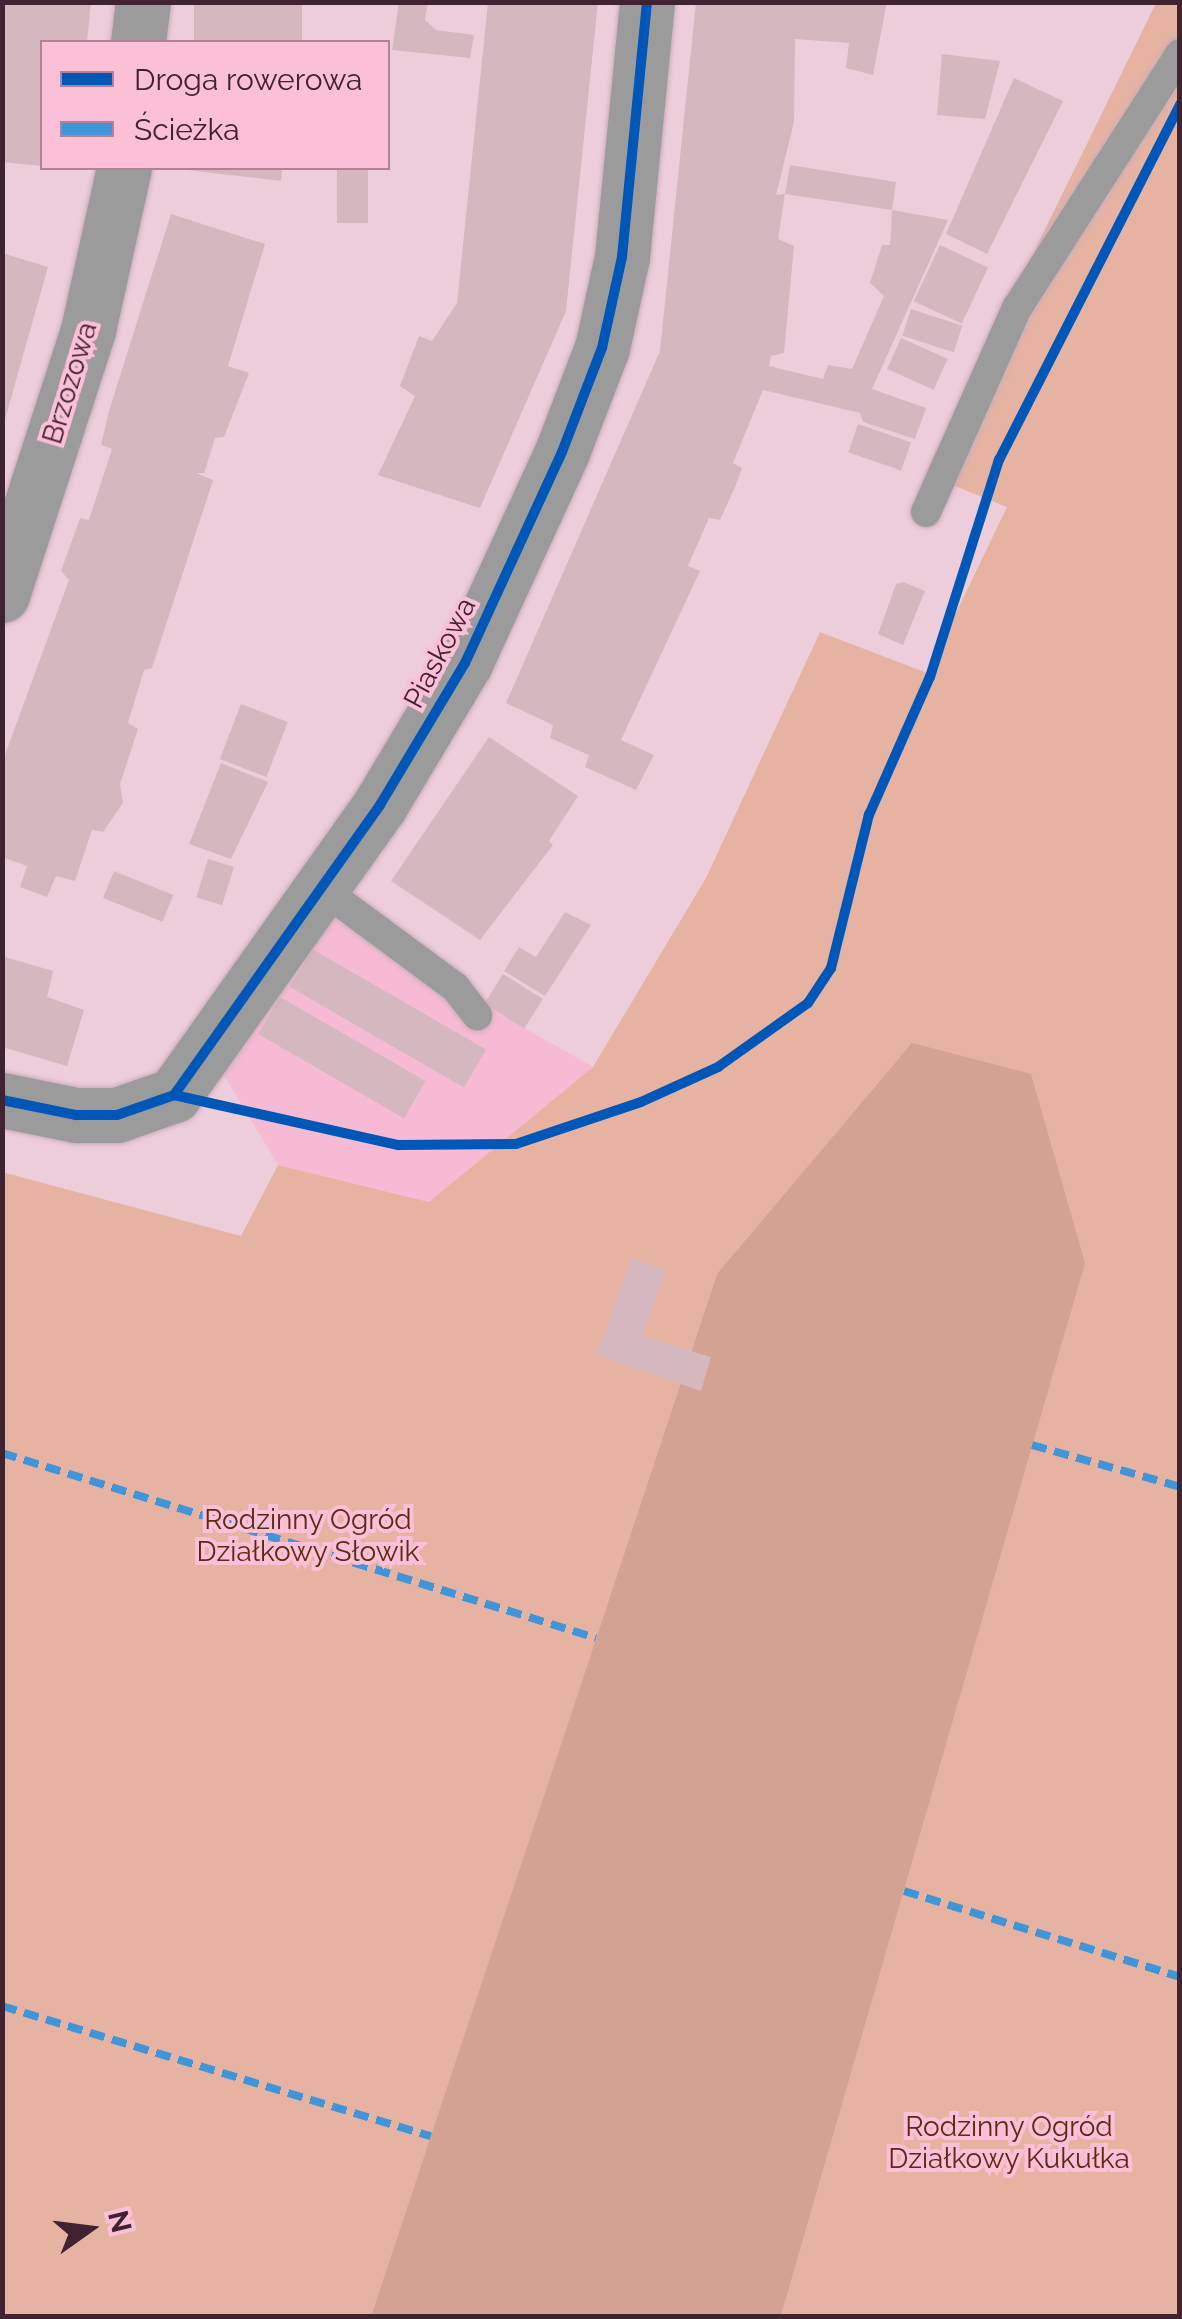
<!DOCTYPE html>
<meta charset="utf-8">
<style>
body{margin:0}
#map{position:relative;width:1182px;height:2319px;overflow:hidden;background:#eecddb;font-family:Raleway,sans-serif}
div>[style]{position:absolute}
.built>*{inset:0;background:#f6bad4}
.green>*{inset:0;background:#e6b3a3}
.forest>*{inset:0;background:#d3a292}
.building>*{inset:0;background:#d5b7bf;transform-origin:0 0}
.roads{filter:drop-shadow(0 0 2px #c9adba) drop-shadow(0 0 2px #c9adba)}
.lane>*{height:30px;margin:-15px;padding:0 15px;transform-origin:15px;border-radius:15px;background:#9b9b9b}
.street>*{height:55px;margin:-27.5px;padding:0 27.5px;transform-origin:27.5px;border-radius:27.5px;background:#9b9b9b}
.quiet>*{height:8px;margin-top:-4px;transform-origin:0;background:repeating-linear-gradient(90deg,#3f95d7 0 15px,transparent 0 23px)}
.cycleway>*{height:10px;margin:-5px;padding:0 5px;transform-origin:5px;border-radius:5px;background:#0057b8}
span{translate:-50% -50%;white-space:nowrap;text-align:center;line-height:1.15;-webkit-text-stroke:8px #fcbfd8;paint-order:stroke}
.street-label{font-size:28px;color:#402330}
.park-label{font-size:28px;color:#582d0f}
.frame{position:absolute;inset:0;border:5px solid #402330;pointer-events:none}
.legend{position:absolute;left:40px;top:40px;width:350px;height:130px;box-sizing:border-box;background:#fcbfd8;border:2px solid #b18195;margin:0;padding:12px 18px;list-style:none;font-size:30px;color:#402330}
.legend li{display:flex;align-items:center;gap:20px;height:50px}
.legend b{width:50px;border:2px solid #b18195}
.north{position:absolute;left:40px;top:2179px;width:100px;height:100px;-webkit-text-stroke:8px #fcbfd8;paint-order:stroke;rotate:76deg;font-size:28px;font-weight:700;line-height:40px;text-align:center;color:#402330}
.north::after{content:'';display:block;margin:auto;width:35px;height:45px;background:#402330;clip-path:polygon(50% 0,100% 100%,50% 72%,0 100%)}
</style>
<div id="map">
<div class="built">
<i style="clip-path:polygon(333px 919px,593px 1067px,429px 1202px,278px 1165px,218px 1065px)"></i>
</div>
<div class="green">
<i style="clip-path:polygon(1156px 3px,1179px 3px,1179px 2316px,781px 2316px,1032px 1445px,717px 1274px,371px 2316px,3px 2316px,2px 1172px,241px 1236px,278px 1165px,429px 1202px,593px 1067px,706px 878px,820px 632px,927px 673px,1007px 507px,925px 474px)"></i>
</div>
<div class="forest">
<i style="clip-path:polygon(912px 1043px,1031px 1074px,1085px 1263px,781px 2316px,371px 2316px,717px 1274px)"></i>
</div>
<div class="building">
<i style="clip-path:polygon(2px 2px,91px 2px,87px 42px,42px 42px,42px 166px,2px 162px)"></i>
<i style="left:194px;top:2px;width:108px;height:40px"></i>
<i style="clip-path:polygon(399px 2px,428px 2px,425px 20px,436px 30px,474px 35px,470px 58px,392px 50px)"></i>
<i style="clip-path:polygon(488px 2px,598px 2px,566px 311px,480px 508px,378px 475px,415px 396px,400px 386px,419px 336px,432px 341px,457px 303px)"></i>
<i style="clip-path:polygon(696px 2px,887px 2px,873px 75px,846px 68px,849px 43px,795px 39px,794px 122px,776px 195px,785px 194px,778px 239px,794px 246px,784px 353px,771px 356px,769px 366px,823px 379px,828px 365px,852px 369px,884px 296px,870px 283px,882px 245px,890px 245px,892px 210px,785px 194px,790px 165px,896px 182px,892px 210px,948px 220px,872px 389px,926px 408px,915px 439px,863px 422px,860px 413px,763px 390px,733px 463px,742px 468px,735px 487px,720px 520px,709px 518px,688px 566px,700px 571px,621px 740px,654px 755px,636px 790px,585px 767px,589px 755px,550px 738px,553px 725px,506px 703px,660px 351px)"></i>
<i style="clip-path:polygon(942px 54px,1000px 61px,985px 119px,937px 115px)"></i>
<i style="clip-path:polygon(1014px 78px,1063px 101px,987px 254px,946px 234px)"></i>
<i style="clip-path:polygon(170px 168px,282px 168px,281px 181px)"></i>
<i style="left:337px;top:168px;width:31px;height:55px"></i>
<i style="clip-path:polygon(171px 214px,265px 244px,228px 366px,249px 373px,224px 437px,215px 438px,204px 473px,196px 473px,213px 480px,152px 668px,144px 670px,128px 723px,138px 729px,120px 784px,123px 803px,103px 832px,92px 830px,75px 881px,56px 876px,47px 897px,20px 887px,27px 866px,2px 857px,2px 763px,69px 580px,61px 571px,80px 518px,89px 520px,112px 449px,101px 445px,109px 411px)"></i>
<i style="left:940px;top:245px;width:53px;height:62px;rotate:25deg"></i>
<i style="clip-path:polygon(2px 253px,48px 267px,4px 423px,2px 423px)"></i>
<i style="left:911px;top:309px;width:54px;height:28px;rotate:18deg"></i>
<i style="left:901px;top:338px;width:51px;height:34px;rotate:24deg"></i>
<i style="left:858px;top:424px;width:56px;height:30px;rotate:19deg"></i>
<i style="clip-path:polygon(903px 582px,925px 591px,903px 645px,878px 634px,896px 584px)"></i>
<i style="left:241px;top:704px;width:50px;height:59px;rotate:21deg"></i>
<i style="clip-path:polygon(489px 737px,578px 796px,549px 841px,553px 845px,480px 940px,391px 881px)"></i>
<i style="clip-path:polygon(221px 763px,268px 782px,231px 859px,189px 844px)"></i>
<i style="left:208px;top:859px;width:27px;height:40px;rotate:17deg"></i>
<i style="left:114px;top:871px;width:64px;height:29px;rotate:22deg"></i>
<i style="clip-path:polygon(565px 912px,591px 925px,545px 996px,504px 971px,519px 947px,536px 957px)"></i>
<i style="left:312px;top:949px;width:201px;height:44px;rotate:30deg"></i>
<i style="clip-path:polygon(2px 956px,53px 971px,47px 997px,84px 1010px,67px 1066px,2px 1047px)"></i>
<i style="left:503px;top:974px;width:47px;height:35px;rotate:32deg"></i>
<i style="left:280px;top:997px;width:168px;height:43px;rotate:30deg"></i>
<i style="clip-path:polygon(631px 1258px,666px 1270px,642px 1336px,711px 1357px,701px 1391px,597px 1355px)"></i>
</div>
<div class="roads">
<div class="lane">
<i style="left:926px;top:512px;width:223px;rotate:-66deg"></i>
<i style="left:1017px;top:308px;width:302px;rotate:-57.3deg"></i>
<i style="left:321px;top:888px;width:167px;rotate:36.5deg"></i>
<i style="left:455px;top:987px;width:36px;rotate:52deg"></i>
</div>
<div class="street">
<i style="left:138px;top:42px;width:40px;rotate:-82.9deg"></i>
<i style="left:2px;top:595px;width:279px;rotate:-72deg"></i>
<i style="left:88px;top:330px;width:166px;rotate:-77.5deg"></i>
<i style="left:2px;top:1100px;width:76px;rotate:11.5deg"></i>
<i style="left:76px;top:1115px;width:41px"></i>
<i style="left:117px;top:1115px;width:60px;rotate:-19.3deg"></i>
<i style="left:174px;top:1095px;width:356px;rotate:-54.6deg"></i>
<i style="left:380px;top:805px;width:165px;rotate:-59.1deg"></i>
<i style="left:465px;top:663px;width:232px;rotate:-65.3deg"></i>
<i style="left:562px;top:452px;width:111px;rotate:-69deg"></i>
<i style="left:602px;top:348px;width:93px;rotate:-77.6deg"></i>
<i style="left:622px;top:257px;width:256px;rotate:-84.4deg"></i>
</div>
</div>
<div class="quiet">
<i style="left:1032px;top:1445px;width:154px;rotate:15.8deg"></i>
<i style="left:2px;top:1453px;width:622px;rotate:17.3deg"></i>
<i style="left:904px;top:1891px;width:289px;rotate:17.3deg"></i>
<i style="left:2px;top:2006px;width:448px;rotate:16.9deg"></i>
</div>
<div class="cycleway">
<i style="left:174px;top:1095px;width:230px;rotate:12.6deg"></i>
<i style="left:398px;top:1145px;width:118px;rotate:-0.5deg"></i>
<i style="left:516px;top:1144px;width:132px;rotate:-18.6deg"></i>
<i style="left:641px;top:1102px;width:85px;rotate:-24.4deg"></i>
<i style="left:718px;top:1067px;width:110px;rotate:-35.4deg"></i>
<i style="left:808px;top:1003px;width:42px;rotate:-56.7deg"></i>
<i style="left:831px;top:968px;width:158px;rotate:-76.1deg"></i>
<i style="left:869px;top:815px;width:151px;rotate:-66.2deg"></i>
<i style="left:930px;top:677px;width:228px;rotate:-72.4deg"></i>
<i style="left:999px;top:460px;width:399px;rotate:-63deg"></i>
<i style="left:2px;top:1100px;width:76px;rotate:11.5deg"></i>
<i style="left:76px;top:1115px;width:41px"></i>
<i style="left:117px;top:1115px;width:60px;rotate:-19.3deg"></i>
<i style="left:174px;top:1095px;width:356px;rotate:-54.6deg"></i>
<i style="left:380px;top:805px;width:165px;rotate:-59.1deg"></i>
<i style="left:465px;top:663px;width:232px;rotate:-65.3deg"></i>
<i style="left:562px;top:452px;width:111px;rotate:-69deg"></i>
<i style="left:602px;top:348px;width:93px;rotate:-77.6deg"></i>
<i style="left:622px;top:257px;width:256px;rotate:-84.4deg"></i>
</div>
<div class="street-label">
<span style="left:70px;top:383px;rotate:-73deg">Brzozowa</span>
<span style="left:440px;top:653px;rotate:-62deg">Piaskowa</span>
</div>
<div class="park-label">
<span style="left:308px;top:1536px">Rodzinny Ogród<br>Działkowy Słowik</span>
<span style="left:1009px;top:2143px">Rodzinny Ogród<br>Działkowy Kukułka</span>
</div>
<div class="frame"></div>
<ul class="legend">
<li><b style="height:12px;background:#0057b8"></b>Droga rowerowa</li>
<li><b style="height:12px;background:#3f95d7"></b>Ścieżka</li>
</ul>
<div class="north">N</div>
</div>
